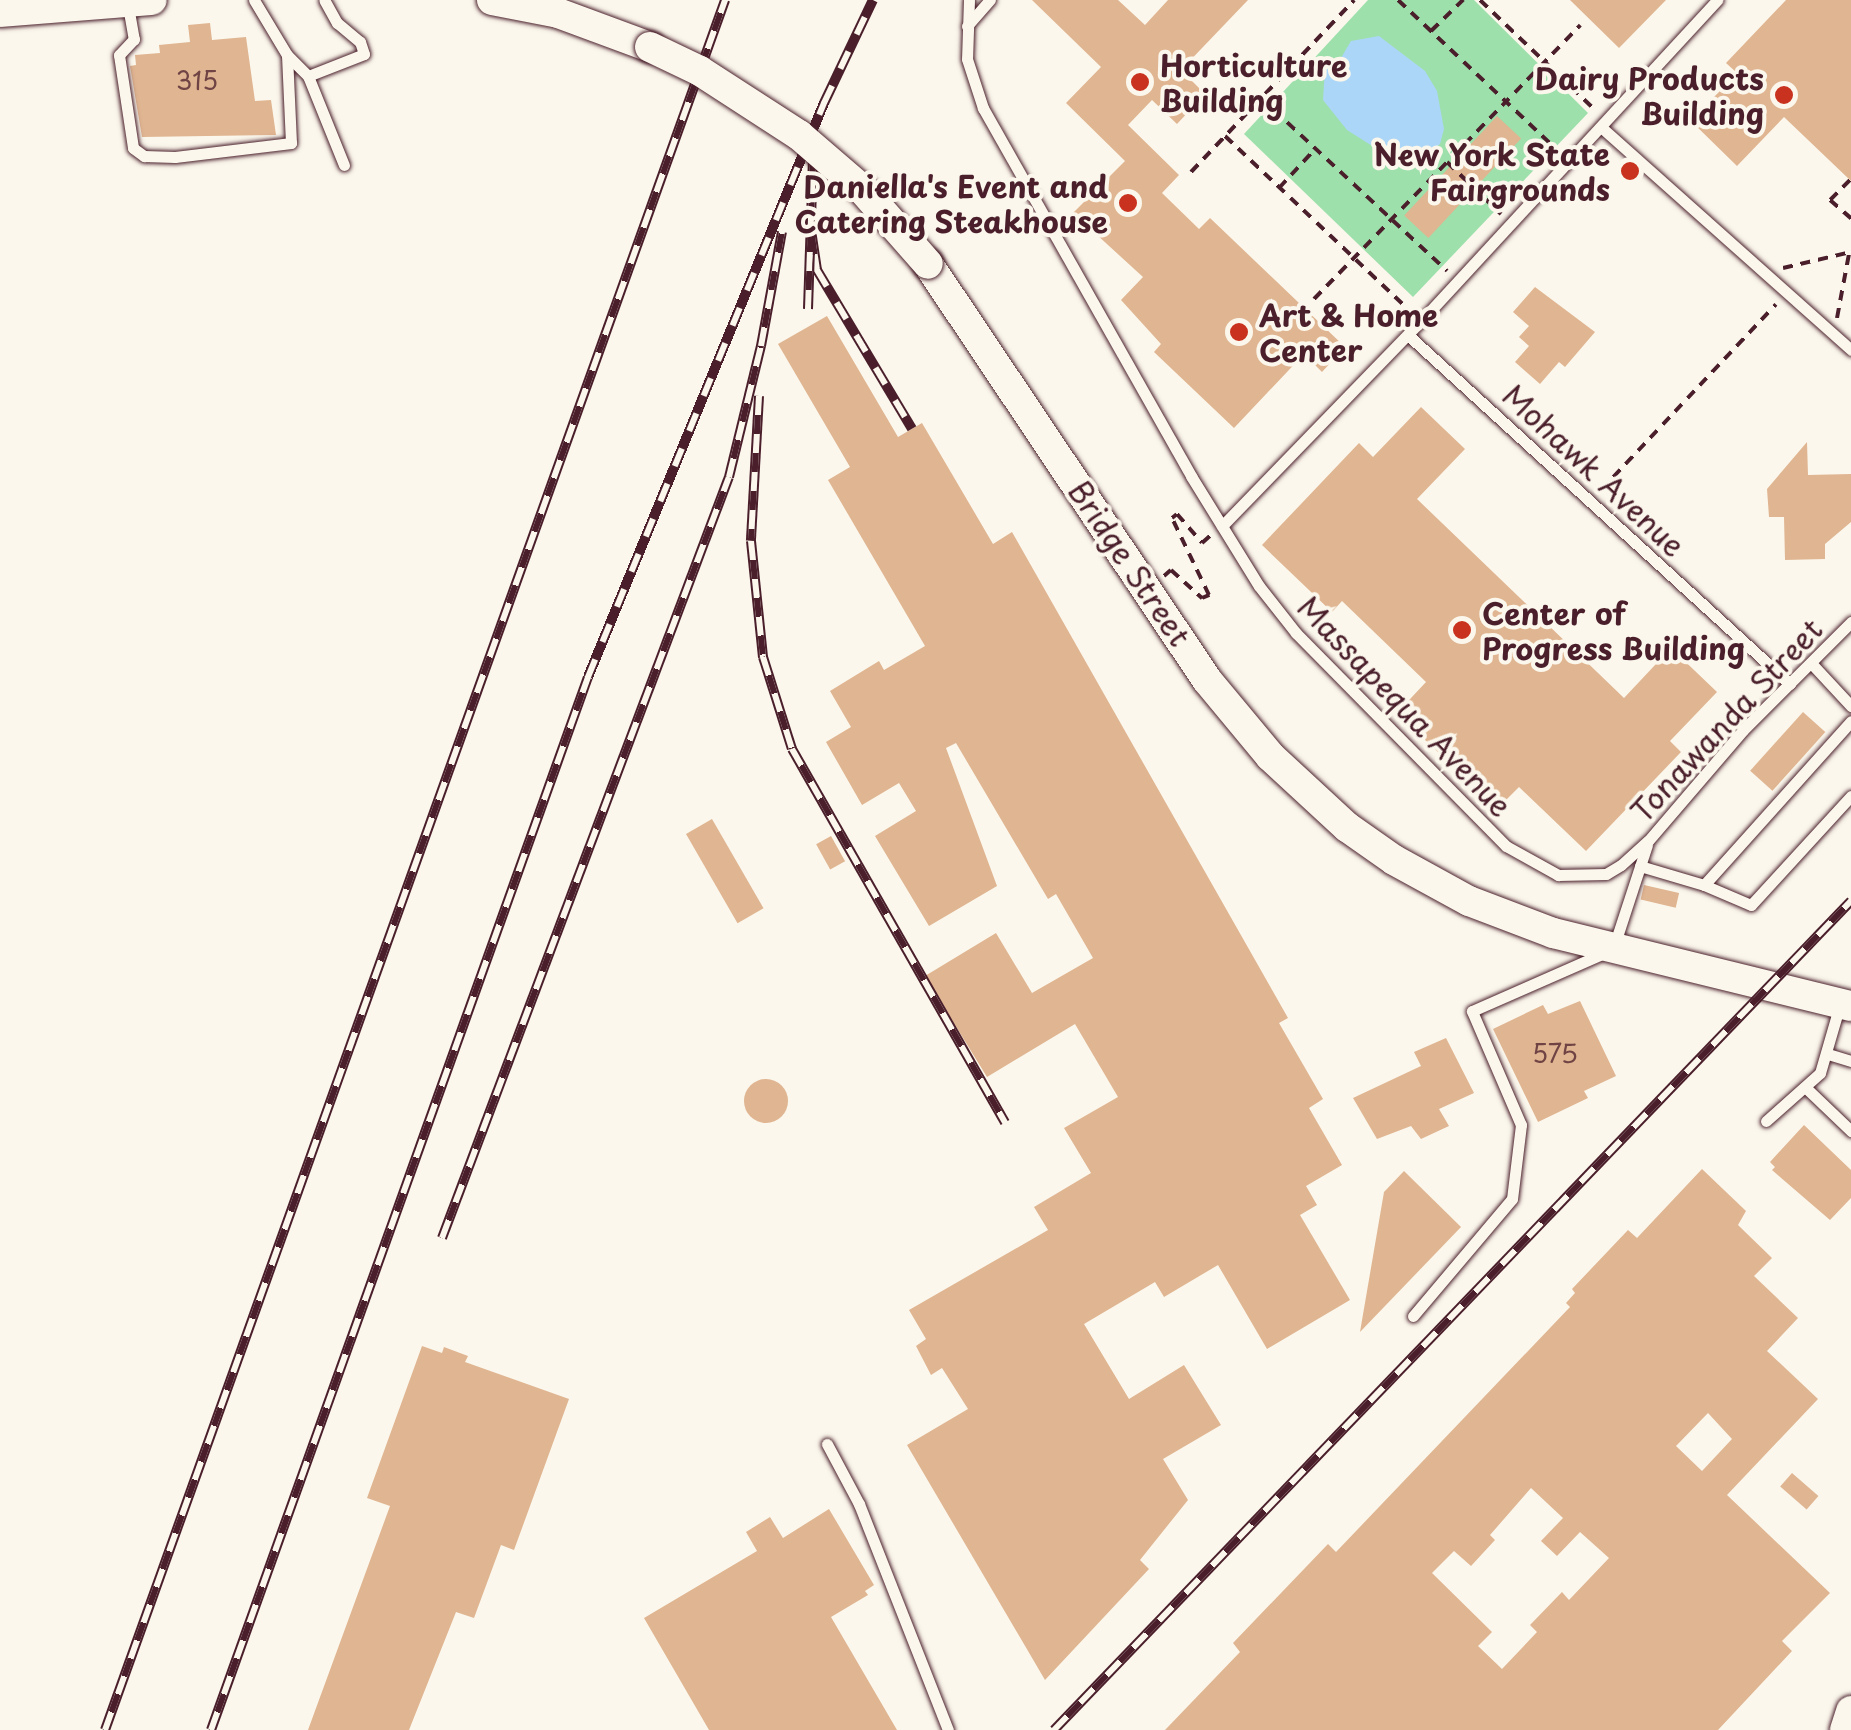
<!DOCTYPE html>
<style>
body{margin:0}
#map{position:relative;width:1851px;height:1730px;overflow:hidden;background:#fbf7ec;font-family:"Playpen Sans",sans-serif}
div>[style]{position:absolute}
.green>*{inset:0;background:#9de0ab}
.water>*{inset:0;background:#acd6f7}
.building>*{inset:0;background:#e0b591;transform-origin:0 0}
.round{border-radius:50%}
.path>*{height:4px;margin-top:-2px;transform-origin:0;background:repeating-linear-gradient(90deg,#4a1f2b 0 10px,transparent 0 18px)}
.roads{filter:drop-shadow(0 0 2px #4a1f2b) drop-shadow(0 0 2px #4a1f2b)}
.service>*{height:11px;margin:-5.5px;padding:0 5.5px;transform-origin:5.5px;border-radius:5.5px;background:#fbf7ec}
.secondary>*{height:30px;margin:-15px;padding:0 15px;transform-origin:15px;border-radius:15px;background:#fbf7ec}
.rail>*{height:10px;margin-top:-5px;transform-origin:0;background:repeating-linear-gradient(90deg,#fbf7ec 0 19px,#4a1f2b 0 38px);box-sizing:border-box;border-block:2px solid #4a1f2b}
.bridges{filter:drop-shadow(0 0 2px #4a1f2b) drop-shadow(0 0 2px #4a1f2b)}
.secondary-bridge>*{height:30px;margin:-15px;padding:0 15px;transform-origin:15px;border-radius:15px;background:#fbf7ec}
.dots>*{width:28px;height:28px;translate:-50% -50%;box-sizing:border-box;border:5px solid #fbf7ec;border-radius:50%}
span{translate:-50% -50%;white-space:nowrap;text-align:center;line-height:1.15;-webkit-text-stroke:8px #fbf7ec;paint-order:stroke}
.number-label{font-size:25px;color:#704444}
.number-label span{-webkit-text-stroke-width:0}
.poi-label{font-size:30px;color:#4a1f2b;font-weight:700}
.left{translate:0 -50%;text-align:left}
.right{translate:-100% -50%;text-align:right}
.street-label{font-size:30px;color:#4a1f2b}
</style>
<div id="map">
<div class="green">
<i style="clip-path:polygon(1368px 0,1474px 0,1588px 113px,1413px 297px,1244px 134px)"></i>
</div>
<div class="water">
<i style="clip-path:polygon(1379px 36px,1425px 71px,1437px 91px,1444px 129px,1440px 144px,1427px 154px,1385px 154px,1347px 130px,1323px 100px,1325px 67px,1338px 63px,1351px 41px)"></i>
</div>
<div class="building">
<i style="clip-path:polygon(1032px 0,1118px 0,1145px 25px,1168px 0,1248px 0,1181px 70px,1205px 94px,1177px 124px,1152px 100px,1128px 125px,1179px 175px,1162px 193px,1199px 229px,1210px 218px,1345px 347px,1322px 372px,1304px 354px,1234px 428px,1154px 352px,1161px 344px,1121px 300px,1143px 277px,1073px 213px,1125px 161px,1066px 103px,1101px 67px)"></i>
<i style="clip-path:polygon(1570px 0,1666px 0,1619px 48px)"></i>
<i style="clip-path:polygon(1786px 0,1851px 0,1851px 181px,1784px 117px,1737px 166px,1691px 121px,1737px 73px,1726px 63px)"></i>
<i style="clip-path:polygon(210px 23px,212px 40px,246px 37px,255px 101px,271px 100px,276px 135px,142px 137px,130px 66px,136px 65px,135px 55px,160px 53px,159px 45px,190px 42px,188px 25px)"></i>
<i style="left:1497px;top:116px;width:33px;height:136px;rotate:43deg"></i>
<i style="clip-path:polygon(1535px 287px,1595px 332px,1565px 367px,1559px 362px,1540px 384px,1515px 362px,1529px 346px,1519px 337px,1529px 326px,1513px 312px)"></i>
<i style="clip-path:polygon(827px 316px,898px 437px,922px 423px,993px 544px,1012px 532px,1288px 1018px,1279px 1023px,1323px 1099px,1309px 1108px,1342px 1165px,1306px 1186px,1317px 1205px,1300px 1215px,1350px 1300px,1267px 1349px,1218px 1265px,1164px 1297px,1155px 1282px,1084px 1324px,1129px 1399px,1184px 1365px,1221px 1425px,1163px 1459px,1188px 1500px,1140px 1560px,1149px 1569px,1045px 1680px,907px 1445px,968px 1409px,942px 1368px,931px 1375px,916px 1346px,926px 1339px,909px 1310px,1048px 1230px,1034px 1207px,1091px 1173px,1064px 1128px,1118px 1097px,1075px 1024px,987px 1077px,925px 976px,996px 933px,1032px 993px,1093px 958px,1056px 894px,1048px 899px,956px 743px,946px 748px,997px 886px,929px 926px,875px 836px,916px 811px,899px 783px,862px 805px,826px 742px,851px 727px,830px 691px,879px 661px,884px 670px,925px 646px,828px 480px,850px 467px,778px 344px)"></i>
<i style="clip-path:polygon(1421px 407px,1465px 449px,1417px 499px,1624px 698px,1671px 648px,1717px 692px,1670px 741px,1681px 752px,1586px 851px,1519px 787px,1497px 809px,1397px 713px,1426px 682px,1342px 601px,1332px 612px,1262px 545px,1359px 443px,1373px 457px)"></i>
<i style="clip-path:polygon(1807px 442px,1808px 475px,1851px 474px,1851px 522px,1825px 544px,1825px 559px,1785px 560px,1784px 517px,1769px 517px,1767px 489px)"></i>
<i style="left:1803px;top:712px;width:30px;height:79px;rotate:42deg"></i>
<i style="left:712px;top:819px;width:103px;height:30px;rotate:60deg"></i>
<i style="left:831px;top:836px;width:29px;height:17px;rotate:61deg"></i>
<i style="left:1644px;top:885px;width:36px;height:15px;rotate:13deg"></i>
<i style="clip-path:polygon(1580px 1001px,1616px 1076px,1584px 1091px,1588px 1098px,1538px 1122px,1493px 1029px,1543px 1005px,1548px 1014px)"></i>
<i style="clip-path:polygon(1446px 1038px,1474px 1093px,1439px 1109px,1449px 1126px,1421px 1139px,1411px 1126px,1377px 1139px,1353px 1098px,1421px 1066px,1414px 1052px)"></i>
<i class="round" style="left:744px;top:1079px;width:44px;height:44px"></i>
<i style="clip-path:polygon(1804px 1125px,1851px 1170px,1851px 1198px,1830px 1220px,1772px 1170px,1775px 1167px,1770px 1162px)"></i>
<i style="clip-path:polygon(evenodd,1702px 1169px,1746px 1211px,1738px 1225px,1772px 1258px,1754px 1276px,1798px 1318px,1767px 1351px,1818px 1399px,1727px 1495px,1830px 1593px,1782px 1641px,1792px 1651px,1718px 1730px,1165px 1730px,1240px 1652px,1233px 1643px,1328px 1544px,1336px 1552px,1570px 1307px,1566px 1303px,1575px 1293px,1572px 1289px,1628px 1230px,1637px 1238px,1702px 1169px,1708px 1413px,1732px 1439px,1702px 1471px,1676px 1446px,1708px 1413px,1702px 1169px,1531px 1488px,1563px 1518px,1541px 1541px,1557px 1556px,1580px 1532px,1609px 1558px,1569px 1600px,1562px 1592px,1530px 1625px,1537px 1632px,1502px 1669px,1478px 1646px,1492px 1632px,1432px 1573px,1454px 1551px,1471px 1566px,1495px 1540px,1490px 1535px,1531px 1488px)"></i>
<i style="clip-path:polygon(1404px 1171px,1461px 1227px,1360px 1332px,1384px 1192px)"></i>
<i style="clip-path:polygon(422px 1346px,442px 1353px,444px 1347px,468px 1356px,465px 1362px,569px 1399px,514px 1550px,501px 1545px,474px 1618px,456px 1612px,409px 1730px,308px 1730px,390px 1506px,367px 1498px)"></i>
<i style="left:1792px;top:1473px;width:35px;height:18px;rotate:41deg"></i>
<i style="clip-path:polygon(829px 1509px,874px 1585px,865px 1591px,868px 1595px,831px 1617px,897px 1730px,709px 1730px,644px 1618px,757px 1551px,746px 1532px,770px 1517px,783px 1538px)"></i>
</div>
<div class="path">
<i style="left:1398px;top:0;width:220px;rotate:43.3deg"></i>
<i style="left:1480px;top:0;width:161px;rotate:43.7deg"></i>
<i style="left:1431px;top:31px;width:45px;rotate:-44.1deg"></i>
<i style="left:1261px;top:98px;width:254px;rotate:42.9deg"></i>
<i style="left:1225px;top:136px;width:255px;rotate:43.4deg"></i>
<i style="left:1447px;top:162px;width:75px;rotate:43.9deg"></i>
<i style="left:1191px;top:172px;width:237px;rotate:-46.5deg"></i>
<i style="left:1850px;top:180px;width:28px;rotate:135deg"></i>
<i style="left:1830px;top:200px;width:28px;rotate:41deg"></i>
<i style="left:1279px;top:188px;width:54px;rotate:-47.2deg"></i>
<i style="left:1783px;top:268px;width:70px;rotate:-13.2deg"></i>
<i style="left:1314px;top:299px;width:382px;rotate:-45.8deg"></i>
<i style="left:1837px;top:318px;width:65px;rotate:-79.4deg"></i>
<i style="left:1601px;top:490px;width:255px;rotate:-46.7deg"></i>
<i style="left:1164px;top:576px;width:9px;rotate:-41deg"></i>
<i style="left:1171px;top:570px;width:42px;rotate:42.1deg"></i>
<i style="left:1202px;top:598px;width:8px;rotate:-23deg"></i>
<i style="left:1209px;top:595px;width:85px;rotate:-115.7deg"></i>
<i style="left:1172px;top:518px;width:6px;rotate:-39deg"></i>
<i style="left:1177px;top:514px;width:38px;rotate:49deg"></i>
<i style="left:1202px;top:543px;width:12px;rotate:-42deg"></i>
</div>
<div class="roads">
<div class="service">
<i style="left:254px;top:0;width:64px;rotate:59deg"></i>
<i style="left:287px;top:55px;width:30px;rotate:45deg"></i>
<i style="left:308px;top:76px;width:96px;rotate:68deg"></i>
<i style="left:969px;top:0;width:59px;rotate:91.9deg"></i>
<i style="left:967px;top:59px;width:52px;rotate:71.9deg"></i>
<i style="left:983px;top:108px;width:423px;rotate:60.5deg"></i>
<i style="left:1191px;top:476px;width:129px;rotate:58.3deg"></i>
<i style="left:1259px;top:586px;width:60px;rotate:51.8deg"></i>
<i style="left:1296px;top:633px;width:299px;rotate:45.4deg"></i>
<i style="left:1506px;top:846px;width:60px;rotate:29.1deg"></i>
<i style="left:1558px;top:875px;width:48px;rotate:-1.2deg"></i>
<i style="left:1606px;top:874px;width:17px;rotate:-31deg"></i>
<i style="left:1621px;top:865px;width:36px;rotate:-42deg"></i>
<i style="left:1648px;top:841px;width:146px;rotate:-49.4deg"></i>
<i style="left:1743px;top:730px;width:153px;rotate:-45deg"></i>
<i style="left:128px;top:6px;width:34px;rotate:80deg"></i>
<i style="left:134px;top:39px;width:22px;rotate:133deg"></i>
<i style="left:119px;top:55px;width:94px;rotate:81.4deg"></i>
<i style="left:133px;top:148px;width:14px;rotate:36deg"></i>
<i style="left:144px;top:156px;width:31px;rotate:2deg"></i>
<i style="left:175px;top:157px;width:117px;rotate:-6.9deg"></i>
<i style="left:291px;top:143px;width:88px;rotate:-92.6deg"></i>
<i style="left:967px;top:26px;width:35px;rotate:-49deg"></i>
<i style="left:308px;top:76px;width:60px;rotate:-21.4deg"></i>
<i style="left:364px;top:54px;width:13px;rotate:-108deg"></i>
<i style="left:360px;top:42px;width:30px;rotate:-140deg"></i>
<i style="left:337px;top:23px;width:26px;rotate:-119deg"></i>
<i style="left:1601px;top:127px;width:335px;rotate:41.7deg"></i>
<i style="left:1408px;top:335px;width:517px;rotate:42.42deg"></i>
<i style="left:1222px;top:526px;width:286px;rotate:-45.9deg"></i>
<i style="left:1421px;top:321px;width:437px;rotate:-47.3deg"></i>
<i style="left:1811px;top:663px;width:59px;rotate:47.1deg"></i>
<i style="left:1640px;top:866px;width:67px;rotate:16.5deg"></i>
<i style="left:1704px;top:885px;width:51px;rotate:23.1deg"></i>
<i style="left:1751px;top:905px;width:148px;rotate:-47.5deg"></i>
<i style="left:1704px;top:885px;width:220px;rotate:-48.1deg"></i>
<i style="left:1828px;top:1054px;width:24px;rotate:17deg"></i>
<i style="left:1805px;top:1087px;width:64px;rotate:43.7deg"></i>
<i style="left:1766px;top:1121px;width:72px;rotate:-41.6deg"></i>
<i style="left:1820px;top:1073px;width:72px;rotate:-73.8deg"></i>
<i style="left:1413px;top:1316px;width:153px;rotate:-49.8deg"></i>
<i style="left:1512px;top:1199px;width:75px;rotate:-83.1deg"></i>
<i style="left:1521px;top:1125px;width:124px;rotate:-113.3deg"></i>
<i style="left:1472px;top:1011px;width:154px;rotate:-23.7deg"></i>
<i style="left:1613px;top:949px;width:109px;rotate:-71.9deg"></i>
<i style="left:827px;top:1444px;width:68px;rotate:61.9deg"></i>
<i style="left:859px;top:1504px;width:243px;rotate:68.5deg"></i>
</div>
<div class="secondary">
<i style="left:492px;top:0;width:67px;rotate:11.1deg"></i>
<i style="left:558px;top:13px;width:98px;rotate:20.3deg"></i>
<i style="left:0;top:12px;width:152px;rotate:-4.5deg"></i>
<i style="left:928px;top:264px;width:501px;rotate:56.15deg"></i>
<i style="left:1207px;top:680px;width:99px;rotate:50.3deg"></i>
<i style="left:1270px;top:756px;width:105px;rotate:42.7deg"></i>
<i style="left:1347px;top:827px;width:57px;rotate:35.1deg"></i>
<i style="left:1394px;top:860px;width:85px;rotate:28.7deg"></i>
<i style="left:1469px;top:901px;width:90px;rotate:20.9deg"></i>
<i style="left:1553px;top:933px;width:307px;rotate:13.8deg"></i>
<i style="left:1845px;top:1730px;width:20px;rotate:-72deg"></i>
</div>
</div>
<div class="rail">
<i style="left:809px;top:217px;width:54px;rotate:81.4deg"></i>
<i style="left:817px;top:270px;width:185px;rotate:59.1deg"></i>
<i style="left:808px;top:309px;width:152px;rotate:-88.1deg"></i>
<i style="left:759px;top:396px;width:145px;rotate:93.2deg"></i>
<i style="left:751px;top:541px;width:117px;rotate:84.1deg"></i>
<i style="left:763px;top:657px;width:96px;rotate:72.5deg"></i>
<i style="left:792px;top:749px;width:430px;rotate:60.3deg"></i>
<i style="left:442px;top:1238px;width:813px;rotate:-69.34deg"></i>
<i style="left:729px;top:477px;width:135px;rotate:-76.3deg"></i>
<i style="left:761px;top:346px;width:116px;rotate:-79.6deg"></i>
<i style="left:105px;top:1730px;width:1838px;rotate:-70.28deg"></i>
<i style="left:211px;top:1730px;width:1118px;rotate:-70.3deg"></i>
<i style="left:588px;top:677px;width:621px;rotate:-67.65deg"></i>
<i style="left:824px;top:103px;width:114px;rotate:-64.6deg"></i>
<i style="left:1054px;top:1730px;width:1150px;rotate:-46.13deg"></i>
</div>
<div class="bridges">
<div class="secondary-bridge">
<i style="left:650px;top:47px;width:55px;rotate:25.6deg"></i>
<i style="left:700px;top:71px;width:118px;rotate:32.9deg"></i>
<i style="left:799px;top:135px;width:84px;rotate:40.7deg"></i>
<i style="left:863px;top:190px;width:98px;rotate:48.7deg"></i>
</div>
</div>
<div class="dots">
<i style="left:1140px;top:82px;background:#c8321e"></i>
<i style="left:1784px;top:95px;background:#c8321e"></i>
<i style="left:1630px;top:171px;background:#c8321e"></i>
<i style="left:1128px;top:203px;background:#c8321e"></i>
<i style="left:1239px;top:332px;background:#c8321e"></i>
<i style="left:1462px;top:630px;background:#c8321e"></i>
</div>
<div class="number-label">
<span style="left:197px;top:80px">315</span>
<span style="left:1555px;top:1053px">575</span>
</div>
<div class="poi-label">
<span class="left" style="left:1160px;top:82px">Horticulture<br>Building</span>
<span class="right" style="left:1764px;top:95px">Dairy Products<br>Building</span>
<span class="right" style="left:1610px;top:171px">New York State<br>Fairgrounds</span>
<span class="right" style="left:1108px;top:203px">Daniella's Event and<br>Catering Steakhouse</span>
<span class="left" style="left:1259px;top:332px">Art &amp; Home<br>Center</span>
<span class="left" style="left:1482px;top:630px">Center of<br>Progress Building</span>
</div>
<div class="street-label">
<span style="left:1594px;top:470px;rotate:43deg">Mohawk Avenue</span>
<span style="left:1130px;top:563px;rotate:56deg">Bridge Street</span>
<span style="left:1405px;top:706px;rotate:46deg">Massapequa Avenue</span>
<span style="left:1726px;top:720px;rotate:-47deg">Tonawanda Street</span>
</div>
</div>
